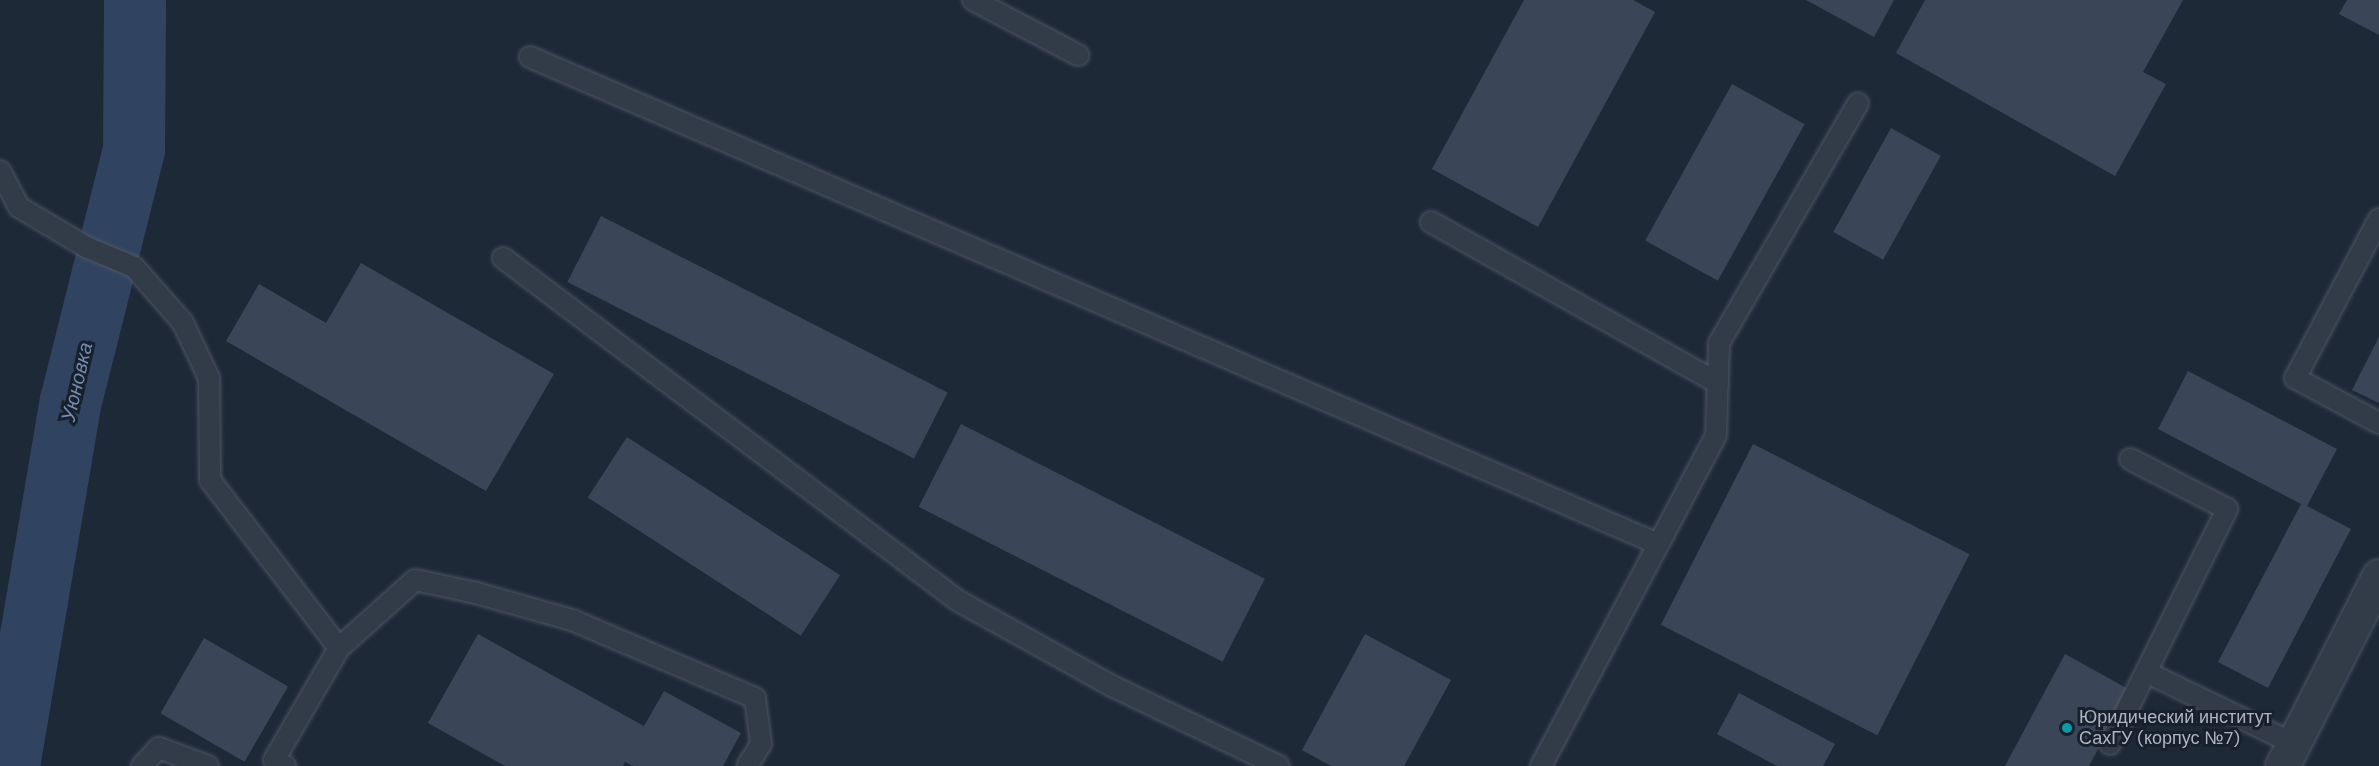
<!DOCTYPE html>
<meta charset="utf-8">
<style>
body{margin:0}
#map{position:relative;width:2379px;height:766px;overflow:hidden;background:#1e2938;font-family:"DM Sans",sans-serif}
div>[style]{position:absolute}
.river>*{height:62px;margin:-31px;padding:0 31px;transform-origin:31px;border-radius:31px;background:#304360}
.building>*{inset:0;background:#3a4658;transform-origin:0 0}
.roads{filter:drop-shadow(0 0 2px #4d5563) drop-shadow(0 0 2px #4d5563)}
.service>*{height:20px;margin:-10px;padding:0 10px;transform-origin:10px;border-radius:10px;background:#323b48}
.tertiary>*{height:33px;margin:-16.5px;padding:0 16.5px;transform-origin:16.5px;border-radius:16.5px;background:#323b48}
.dots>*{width:16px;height:16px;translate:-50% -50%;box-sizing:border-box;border:3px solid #18202c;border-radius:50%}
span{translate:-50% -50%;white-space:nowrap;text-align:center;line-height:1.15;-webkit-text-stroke:6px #18202c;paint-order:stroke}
.poi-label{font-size:18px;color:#acb5c5}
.left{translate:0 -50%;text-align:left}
.water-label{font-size:20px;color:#728bb0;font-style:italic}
</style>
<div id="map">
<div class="river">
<i style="left:9px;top:766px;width:370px;rotate:-80.4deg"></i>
<i style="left:71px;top:401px;width:259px;rotate:-75.9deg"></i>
<i style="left:134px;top:150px;width:150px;rotate:-89.6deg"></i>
</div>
<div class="building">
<i style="clip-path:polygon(1524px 0,1633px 0,1655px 12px,1538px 227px,1432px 169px)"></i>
<i style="clip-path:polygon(1806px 0,1894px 0,1874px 37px)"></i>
<i style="clip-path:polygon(1925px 0,2183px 0,2143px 72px,2166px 84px,2115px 176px,1896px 53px)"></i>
<i style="clip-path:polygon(2347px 0,2379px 0,2379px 35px,2339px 14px)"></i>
<i style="left:1732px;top:84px;width:83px;height:179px;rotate:29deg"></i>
<i style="left:1891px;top:128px;width:57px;height:119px;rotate:29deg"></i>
<i style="left:601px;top:216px;width:389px;height:74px;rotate:27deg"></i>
<i style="clip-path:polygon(361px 263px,554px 374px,486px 491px,226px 341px,259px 284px,326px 323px)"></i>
<i style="clip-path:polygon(2379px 337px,2379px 403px,2352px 390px)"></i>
<i style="clip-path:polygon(2188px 371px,2337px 449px,2307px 506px,2351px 529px,2268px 688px,2218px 662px,2301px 504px,2158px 429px)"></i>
<i style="left:961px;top:424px;width:341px;height:93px;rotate:27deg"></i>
<i style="left:627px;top:437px;width:254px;height:72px;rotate:33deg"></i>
<i style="left:1753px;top:444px;width:243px;height:203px;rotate:27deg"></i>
<i style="clip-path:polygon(478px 634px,644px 726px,664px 691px,741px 733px,723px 766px,633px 766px,625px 762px,623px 766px,505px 766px,428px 723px)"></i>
<i style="clip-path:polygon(1365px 634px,1451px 680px,1404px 766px,1331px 766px,1302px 750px)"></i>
<i style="left:204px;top:638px;width:97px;height:87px;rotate:30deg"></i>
<i style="clip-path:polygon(2065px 654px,2130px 690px,2089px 766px,2005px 766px)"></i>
<i style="clip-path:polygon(1739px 693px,1835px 744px,1823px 766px,1777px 766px,1717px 734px)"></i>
</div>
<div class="roads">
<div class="service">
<i style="left:973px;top:0;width:119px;rotate:27.6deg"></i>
<i style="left:530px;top:57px;width:1229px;rotate:23.35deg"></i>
<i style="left:0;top:171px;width:41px;rotate:62.2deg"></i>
<i style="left:19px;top:207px;width:78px;rotate:30.8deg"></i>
<i style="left:86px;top:247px;width:52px;rotate:22.6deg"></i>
<i style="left:134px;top:267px;width:74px;rotate:48.8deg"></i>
<i style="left:183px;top:323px;width:61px;rotate:64.7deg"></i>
<i style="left:209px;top:378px;width:102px;rotate:89.4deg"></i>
<i style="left:210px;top:480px;width:212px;rotate:52.5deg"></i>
<i style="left:339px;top:648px;width:129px;rotate:120.1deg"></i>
<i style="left:274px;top:760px;width:13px;rotate:29deg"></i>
<i style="left:2379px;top:219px;width:180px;rotate:117.8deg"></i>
<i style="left:2295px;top:378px;width:95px;rotate:28.2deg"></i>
<i style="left:1431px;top:222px;width:329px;rotate:29.3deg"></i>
<i style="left:503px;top:258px;width:568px;rotate:36.99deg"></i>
<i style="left:957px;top:600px;width:177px;rotate:29deg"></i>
<i style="left:1112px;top:686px;width:185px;rotate:25.6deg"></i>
<i style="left:339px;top:648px;width:102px;rotate:-41.8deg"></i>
<i style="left:415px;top:580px;width:62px;rotate:12deg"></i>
<i style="left:476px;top:593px;width:100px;rotate:15.7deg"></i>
<i style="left:572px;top:620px;width:199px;rotate:23.1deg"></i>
<i style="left:755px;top:698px;width:46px;rotate:82.6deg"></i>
<i style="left:761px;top:744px;width:26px;rotate:122deg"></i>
<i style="left:2146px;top:672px;width:165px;rotate:25.9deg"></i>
<i style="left:2110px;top:744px;width:263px;rotate:-63.5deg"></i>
<i style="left:2227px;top:509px;width:109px;rotate:-152.7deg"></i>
<i style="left:142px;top:766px;width:25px;rotate:-47deg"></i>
<i style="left:159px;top:748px;width:52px;rotate:20.2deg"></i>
<i style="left:1541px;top:766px;width:374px;rotate:-62.1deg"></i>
<i style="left:1716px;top:435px;width:92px;rotate:-88.1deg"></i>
<i style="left:1719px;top:343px;width:277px;rotate:-59.9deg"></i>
</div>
<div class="tertiary">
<i style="left:2282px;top:766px;width:213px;rotate:-63deg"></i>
</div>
</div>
<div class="dots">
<i style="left:2067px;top:728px;background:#0f9aa8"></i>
</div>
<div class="poi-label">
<span class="left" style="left:2079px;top:728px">Юридический институт<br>СахГУ (корпус №7)</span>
</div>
<div class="water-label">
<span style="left:77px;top:382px;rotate:-77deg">Уюновка</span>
</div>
</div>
